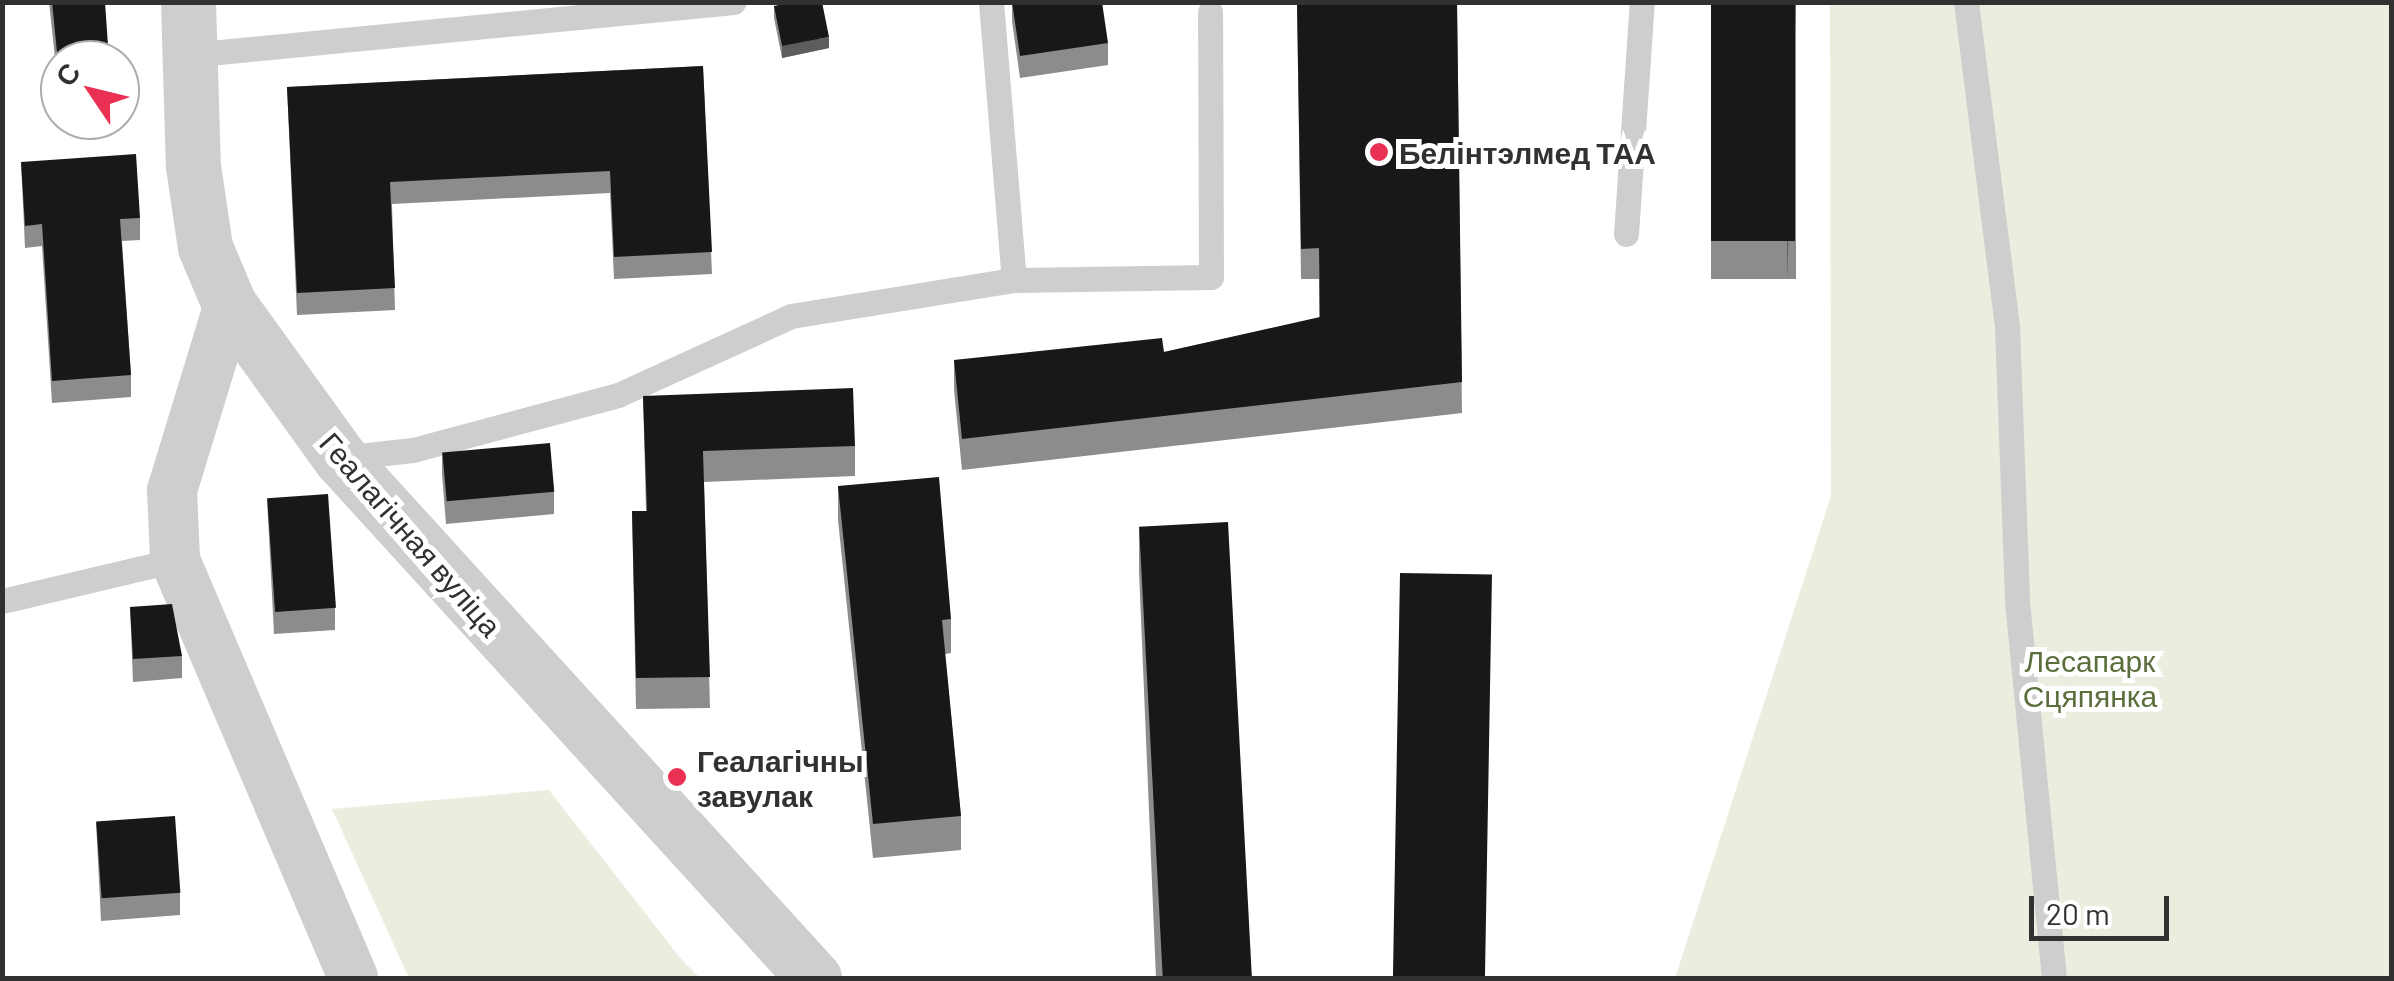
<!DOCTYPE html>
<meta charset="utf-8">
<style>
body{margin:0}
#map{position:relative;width:2394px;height:981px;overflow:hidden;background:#fff;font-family:Barlow,sans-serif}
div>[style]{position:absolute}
.green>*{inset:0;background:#e9eedf}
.service>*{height:25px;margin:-12.5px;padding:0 12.5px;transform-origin:12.5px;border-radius:12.5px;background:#cecece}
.minor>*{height:50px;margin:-25px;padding:0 25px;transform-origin:25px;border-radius:25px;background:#cecece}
.tertiary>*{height:55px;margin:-27.5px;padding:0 27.5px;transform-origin:27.5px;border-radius:27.5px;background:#cecece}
.wall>*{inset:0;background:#8c8c8c;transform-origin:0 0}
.shaded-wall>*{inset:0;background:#5d5d5d}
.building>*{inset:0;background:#181818;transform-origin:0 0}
.dots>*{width:28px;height:28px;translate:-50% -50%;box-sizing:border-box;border:5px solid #fff;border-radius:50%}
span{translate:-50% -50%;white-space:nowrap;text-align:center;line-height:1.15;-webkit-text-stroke:10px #fff;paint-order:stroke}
.poi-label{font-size:30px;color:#313131;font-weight:700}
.left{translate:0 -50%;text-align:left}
.street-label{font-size:30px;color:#313131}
.park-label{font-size:30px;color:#5a6f3c}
.frame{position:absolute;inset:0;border:5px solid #313131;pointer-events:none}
.north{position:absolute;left:40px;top:40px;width:100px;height:100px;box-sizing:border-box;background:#fff;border:2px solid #adadad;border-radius:50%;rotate:305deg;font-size:28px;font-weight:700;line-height:40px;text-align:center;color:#313131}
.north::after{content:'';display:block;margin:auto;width:35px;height:45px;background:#ea3154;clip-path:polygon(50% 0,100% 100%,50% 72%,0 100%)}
.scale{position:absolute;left:2029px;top:896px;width:140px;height:45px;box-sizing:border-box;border:5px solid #313131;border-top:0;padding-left:12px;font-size:30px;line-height:35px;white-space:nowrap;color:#313131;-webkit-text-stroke:8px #fff;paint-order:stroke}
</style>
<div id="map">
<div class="green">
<i style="clip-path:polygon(1830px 3px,2391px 3px,2391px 978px,1675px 978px,1831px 496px)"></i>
<i style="clip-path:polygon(549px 790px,681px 959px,700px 978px,409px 978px,332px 809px)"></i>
</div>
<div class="service">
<i style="left:991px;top:2px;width:279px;rotate:85.3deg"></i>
<i style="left:1966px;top:2px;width:327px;rotate:82.8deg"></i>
<i style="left:2007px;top:326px;width:275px;rotate:87.9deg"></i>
<i style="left:2017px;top:601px;width:379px;rotate:84.4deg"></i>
<i style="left:189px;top:55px;width:547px;rotate:-5.56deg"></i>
<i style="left:1626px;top:234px;width:233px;rotate:-86.1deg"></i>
<i style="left:340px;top:458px;width:73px;rotate:-6.3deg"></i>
<i style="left:413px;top:450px;width:212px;rotate:-15deg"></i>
<i style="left:618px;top:395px;width:190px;rotate:-24.5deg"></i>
<i style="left:791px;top:316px;width:226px;rotate:-9.2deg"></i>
<i style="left:1014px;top:280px;width:197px;rotate:-0.9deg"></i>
<i style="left:1211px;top:277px;width:265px;rotate:-90.2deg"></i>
<i style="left:2px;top:601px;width:178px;rotate:-13.3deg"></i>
</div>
<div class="minor">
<i style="left:229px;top:304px;width:195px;rotate:107deg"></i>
<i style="left:172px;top:490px;width:70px;rotate:87.5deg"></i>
<i style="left:175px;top:560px;width:454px;rotate:66.9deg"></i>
</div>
<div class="tertiary">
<i style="left:188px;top:2px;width:164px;rotate:88.3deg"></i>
<i style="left:193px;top:166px;width:82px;rotate:81.6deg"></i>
<i style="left:205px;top:247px;width:62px;rotate:67.2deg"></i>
<i style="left:229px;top:304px;width:190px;rotate:54.2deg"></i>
<i style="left:340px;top:458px;width:704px;rotate:47.65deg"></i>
</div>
<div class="wall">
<i style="clip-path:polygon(49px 2px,105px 2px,60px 60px,60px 104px)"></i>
<i style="clip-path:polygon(1012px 2px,1108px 43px,1108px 65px,1020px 78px,1012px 21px)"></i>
<i style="clip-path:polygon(1297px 2px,1457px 2px,1462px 413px,962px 470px,954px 390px,954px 360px,1164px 352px,1319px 318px,1319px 279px,1301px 279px)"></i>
<i style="left:1711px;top:2px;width:85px;height:277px"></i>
<i style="clip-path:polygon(774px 6px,829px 48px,782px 58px,774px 18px)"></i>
<i style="clip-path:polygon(703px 66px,712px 274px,614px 279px,610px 193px,392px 204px,395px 310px,297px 315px,287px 87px)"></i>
<i style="clip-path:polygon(21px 162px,140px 218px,140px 240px,122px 241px,131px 375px,131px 397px,52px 403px,42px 246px,25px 248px)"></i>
<i style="clip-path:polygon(643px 396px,855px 446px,855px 476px,704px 482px,710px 708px,636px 709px,632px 511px,646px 511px)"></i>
<i style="clip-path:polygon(442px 452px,554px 492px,554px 514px,446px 524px,442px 474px)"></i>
<i style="clip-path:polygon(838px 486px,951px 619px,951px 653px,945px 654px,961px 816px,961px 850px,873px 858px,838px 520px)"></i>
<i style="clip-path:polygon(267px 498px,335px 608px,335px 630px,274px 634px)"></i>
<i style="clip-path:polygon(1139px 526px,1252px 978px,1156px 978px,1139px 571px)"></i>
<i style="clip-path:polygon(130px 607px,182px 656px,182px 678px,133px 682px)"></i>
<i style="clip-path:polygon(96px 822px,180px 893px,180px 915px,101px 921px)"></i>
</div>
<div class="shaded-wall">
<i style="clip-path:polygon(1795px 2px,1796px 2px,1787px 282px,1787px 244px)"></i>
<i style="clip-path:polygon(829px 37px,829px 48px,782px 58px,782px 46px)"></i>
</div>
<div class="building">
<i style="clip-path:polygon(52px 2px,105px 2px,109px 60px,60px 60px,60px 82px)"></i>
<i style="clip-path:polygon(793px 2px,822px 2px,829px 37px,782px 46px,774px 6px)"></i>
<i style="clip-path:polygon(1012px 2px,1102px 2px,1108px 43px,1020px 56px)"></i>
<i style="clip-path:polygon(1297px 2px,1457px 2px,1462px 382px,962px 439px,954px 360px,1162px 338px,1164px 352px,1320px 317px,1319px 248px,1301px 249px)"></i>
<i style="left:1711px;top:2px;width:84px;height:239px"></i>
<i style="clip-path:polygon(703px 66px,712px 252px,614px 257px,610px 171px,390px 182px,395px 288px,297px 293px,287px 87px)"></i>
<i style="clip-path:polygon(136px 154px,140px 218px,120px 219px,131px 375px,52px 381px,42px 224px,25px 226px,21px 162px)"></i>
<i style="clip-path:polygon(853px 388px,855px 446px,703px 451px,710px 677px,636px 678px,632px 511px,647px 511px,643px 396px)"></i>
<i style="left:550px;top:443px;width:49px;height:108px;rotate:85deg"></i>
<i style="clip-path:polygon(939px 477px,951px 619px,942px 620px,961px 816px,873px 824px,838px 486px)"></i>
<i style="left:328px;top:494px;width:114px;height:61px;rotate:86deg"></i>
<i style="left:1228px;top:522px;width:457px;height:89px;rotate:87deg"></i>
<i style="left:1400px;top:573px;width:92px;height:405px;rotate:1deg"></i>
<i style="clip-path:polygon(172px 604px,182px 656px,133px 659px,130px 607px)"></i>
<i style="left:175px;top:816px;width:77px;height:79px;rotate:86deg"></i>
</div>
<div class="dots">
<i style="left:1379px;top:152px;background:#ea3154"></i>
<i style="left:677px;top:777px;background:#ea3154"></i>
</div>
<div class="poi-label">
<span class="left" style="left:1399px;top:152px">Белінтэлмед ТАА</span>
<span class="left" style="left:697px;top:777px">Геалагічны<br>завулак</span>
</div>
<div class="street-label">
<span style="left:411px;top:534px;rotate:49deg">Геалагічная вуліца</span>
</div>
<div class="park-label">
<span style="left:2090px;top:677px">Лесапарк<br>Сцяпянка</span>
</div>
<div class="frame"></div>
<div class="north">С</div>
<div class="scale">20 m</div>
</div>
